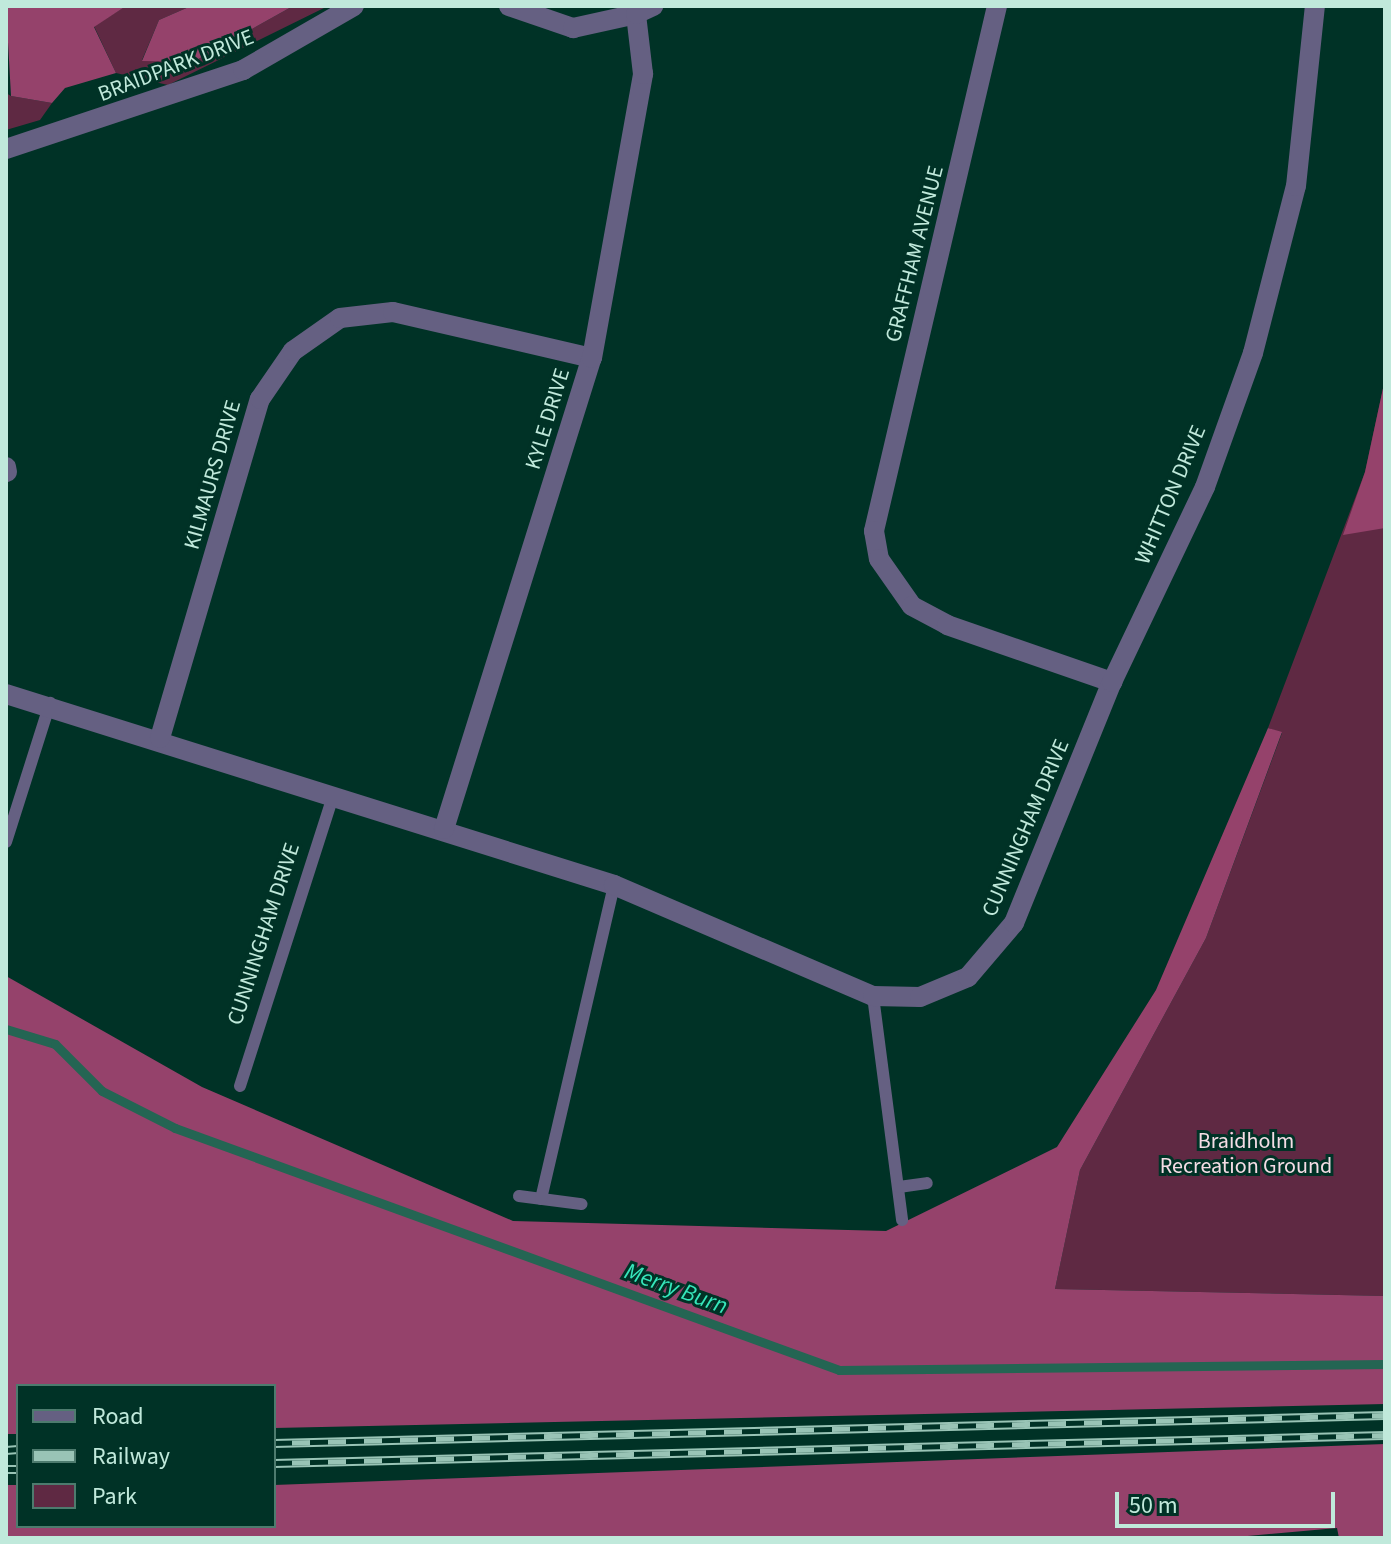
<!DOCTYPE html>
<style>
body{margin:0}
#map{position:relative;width:1391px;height:1544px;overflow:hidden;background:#003226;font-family:"Source Sans 3",sans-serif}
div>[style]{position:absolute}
.green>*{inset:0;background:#5f2943}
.forest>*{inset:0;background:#95426b}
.stream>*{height:9px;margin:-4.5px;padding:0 4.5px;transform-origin:4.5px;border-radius:4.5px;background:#246553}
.lane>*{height:12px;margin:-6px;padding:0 6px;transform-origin:6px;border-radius:6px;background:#656082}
.street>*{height:20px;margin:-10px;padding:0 10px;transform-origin:10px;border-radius:10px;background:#656082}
.rail>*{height:9px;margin-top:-4.5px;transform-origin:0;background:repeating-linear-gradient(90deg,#003226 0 18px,#99c4b6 0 36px);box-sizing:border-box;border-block:2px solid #99c4b6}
span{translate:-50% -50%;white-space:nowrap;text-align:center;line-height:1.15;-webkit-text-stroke:6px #003226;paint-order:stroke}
.street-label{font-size:22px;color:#c0e9db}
.park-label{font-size:22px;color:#f4dce5}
.water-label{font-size:24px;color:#36e6bb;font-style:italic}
.frame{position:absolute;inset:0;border:8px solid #c0e9db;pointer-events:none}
.legend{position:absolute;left:16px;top:1384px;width:260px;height:144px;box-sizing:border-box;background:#003226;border:2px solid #4d7b6e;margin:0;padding:10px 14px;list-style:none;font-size:24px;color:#c0e9db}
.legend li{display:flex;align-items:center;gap:16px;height:40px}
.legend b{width:40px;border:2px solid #4d7b6e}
.scale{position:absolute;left:1115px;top:1492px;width:220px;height:36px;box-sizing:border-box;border:4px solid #c0e9db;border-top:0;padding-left:10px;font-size:24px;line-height:28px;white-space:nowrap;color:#c0e9db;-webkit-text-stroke:6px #003226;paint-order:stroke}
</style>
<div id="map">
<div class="green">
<i style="clip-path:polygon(126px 6px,191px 6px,159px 20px,142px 60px,193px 62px,293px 6px,328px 6px,168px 85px,116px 73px,94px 26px)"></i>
<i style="clip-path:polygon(6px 93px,11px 96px,52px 103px,40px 120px,6px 130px)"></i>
<i style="clip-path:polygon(1385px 379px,1385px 1296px,1055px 1289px,1080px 1170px,1206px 938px,1282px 733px,1268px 728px,1365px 472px)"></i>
</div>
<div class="forest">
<i style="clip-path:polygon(6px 6px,126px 6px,94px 27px,116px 73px,65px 88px,52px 103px,11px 96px)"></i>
<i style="clip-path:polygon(191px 6px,293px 6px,193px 62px,142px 61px,159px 20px)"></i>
<i style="clip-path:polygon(1385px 379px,1385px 528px,1343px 535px,1365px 472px)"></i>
<i style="clip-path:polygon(1268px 728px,1282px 732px,1206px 938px,1080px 1170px,1055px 1289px,1385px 1296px,1385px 1404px,274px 1428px,274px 1386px,18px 1386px,18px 1434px,6px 1434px,6px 976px,202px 1087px,513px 1221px,886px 1231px,1057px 1147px,1156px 990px)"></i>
<i style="clip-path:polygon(1385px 1444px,1385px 1538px,1339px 1538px,1337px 1528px,1226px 1538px,6px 1538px,6px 1485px,18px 1485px,18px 1526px,274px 1526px,274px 1485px)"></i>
</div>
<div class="stream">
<i style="left:6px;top:1029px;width:51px;rotate:17deg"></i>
<i style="left:55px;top:1044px;width:66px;rotate:45deg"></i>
<i style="left:102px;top:1091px;width:82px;rotate:26.9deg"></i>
<i style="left:175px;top:1128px;width:707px;rotate:20.02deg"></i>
<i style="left:839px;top:1370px;width:546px;rotate:-0.63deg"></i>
</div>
<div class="lane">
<i style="left:6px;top:842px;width:146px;rotate:-72.4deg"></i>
<i style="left:873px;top:996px;width:226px;rotate:82.6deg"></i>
<i style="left:240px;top:1086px;width:305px;rotate:-72.2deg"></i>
<i style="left:899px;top:1187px;width:28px;rotate:-8deg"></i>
<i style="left:519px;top:1196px;width:63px;rotate:7.4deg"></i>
<i style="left:541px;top:1199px;width:322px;rotate:-76.9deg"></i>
</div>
<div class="street">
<i style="left:509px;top:6px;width:68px;rotate:19deg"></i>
<i style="left:573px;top:28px;width:65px;rotate:-12.5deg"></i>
<i style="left:997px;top:6px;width:539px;rotate:103.19deg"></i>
<i style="left:874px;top:531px;width:28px;rotate:80deg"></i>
<i style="left:879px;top:559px;width:57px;rotate:54.9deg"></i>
<i style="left:912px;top:606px;width:40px;rotate:28deg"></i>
<i style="left:947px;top:625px;width:175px;rotate:19.1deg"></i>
<i style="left:6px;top:149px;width:250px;rotate:-18.4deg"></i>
<i style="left:243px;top:70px;width:128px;rotate:-30deg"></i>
<i style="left:6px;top:467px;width:5px;rotate:79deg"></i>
<i style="left:6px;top:694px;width:637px;rotate:17.44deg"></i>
<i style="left:614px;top:885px;width:282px;rotate:23.2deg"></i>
<i style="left:873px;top:996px;width:47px;rotate:1.2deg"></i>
<i style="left:920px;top:997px;width:52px;rotate:-22.6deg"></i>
<i style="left:968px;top:977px;width:71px;rotate:-49.6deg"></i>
<i style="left:1014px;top:923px;width:260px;rotate:-67.9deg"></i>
<i style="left:1112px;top:682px;width:216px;rotate:-64.5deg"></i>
<i style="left:1205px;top:487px;width:142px;rotate:-70.3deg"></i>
<i style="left:1253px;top:353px;width:172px;rotate:-75.6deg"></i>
<i style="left:1296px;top:186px;width:181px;rotate:-84deg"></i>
<i style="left:160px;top:738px;width:353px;rotate:-73.6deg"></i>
<i style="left:260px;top:399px;width:58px;rotate:-55.5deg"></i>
<i style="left:293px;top:351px;width:57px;rotate:-35.1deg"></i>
<i style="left:340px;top:318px;width:53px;rotate:-6.5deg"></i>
<i style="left:393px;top:312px;width:204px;rotate:13deg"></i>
<i style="left:444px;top:829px;width:494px;rotate:-72.6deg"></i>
<i style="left:592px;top:358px;width:289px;rotate:-79.8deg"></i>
<i style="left:643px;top:74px;width:60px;rotate:-96.7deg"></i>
<i style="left:636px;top:14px;width:19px;rotate:-25deg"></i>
</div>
<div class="rail">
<i style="left:274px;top:1443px;width:1111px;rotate:-1.44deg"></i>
<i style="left:6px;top:1450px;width:12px;rotate:-5deg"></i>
<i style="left:274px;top:1463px;width:1111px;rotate:-1.44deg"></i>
<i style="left:6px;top:1469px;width:12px"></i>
</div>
<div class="street-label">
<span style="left:176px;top:66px;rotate:-21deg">BRAIDPARK DRIVE</span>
<span style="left:915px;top:254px;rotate:-76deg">GRAFFHAM AVENUE</span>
<span style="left:548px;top:419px;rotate:-73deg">KYLE DRIVE</span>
<span style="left:213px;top:475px;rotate:-74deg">KILMAURS DRIVE</span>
<span style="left:1171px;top:495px;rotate:-67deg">WHITTON DRIVE</span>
<span style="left:1026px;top:828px;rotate:-67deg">CUNNINGHAM DRIVE</span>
<span style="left:264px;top:934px;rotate:-72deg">CUNNINGHAM DRIVE</span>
</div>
<div class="park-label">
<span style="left:1246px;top:1154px">Braidholm<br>Recreation Ground</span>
</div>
<div class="water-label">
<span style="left:676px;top:1289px;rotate:20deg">Merry Burn</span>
</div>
<div class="frame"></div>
<ul class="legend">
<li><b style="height:10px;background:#656082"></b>Road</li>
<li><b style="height:10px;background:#99c4b6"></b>Railway</li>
<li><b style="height:22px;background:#5f2943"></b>Park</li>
</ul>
<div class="scale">50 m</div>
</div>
